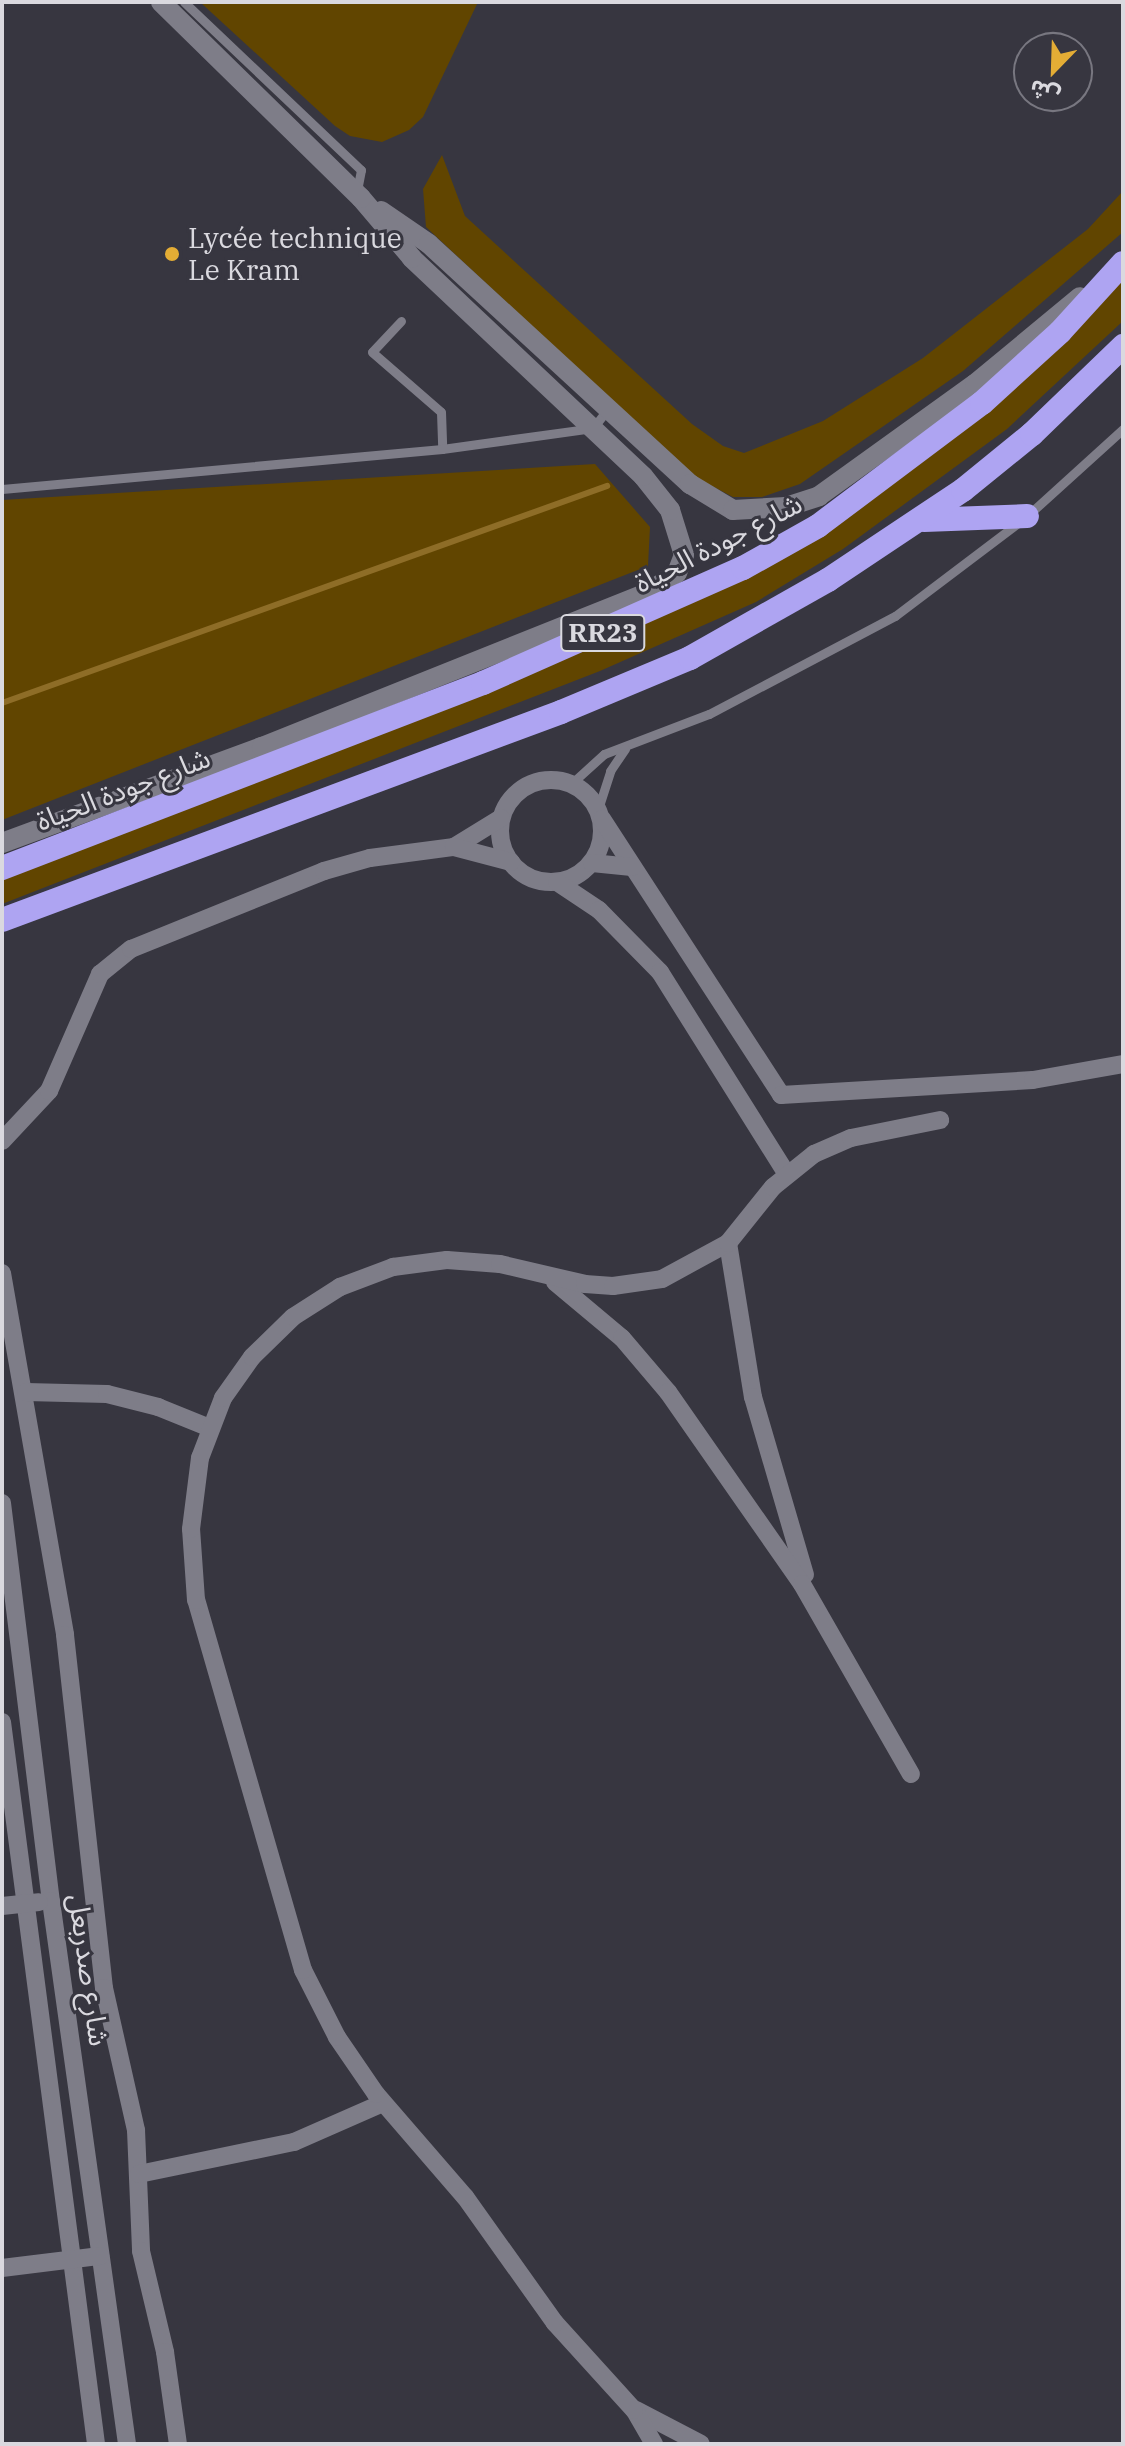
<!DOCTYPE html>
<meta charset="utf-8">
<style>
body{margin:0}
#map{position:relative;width:1125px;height:2446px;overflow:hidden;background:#373640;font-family:"IBM Plex Serif","Noto Sans Arabic",serif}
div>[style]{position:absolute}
.green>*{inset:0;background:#614500}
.stream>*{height:6px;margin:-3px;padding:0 3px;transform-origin:3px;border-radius:3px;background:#8e6d27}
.lane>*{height:9px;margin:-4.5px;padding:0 4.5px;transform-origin:4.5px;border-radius:4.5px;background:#7e7d88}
.street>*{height:18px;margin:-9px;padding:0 9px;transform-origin:9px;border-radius:9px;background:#7e7d88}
.street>.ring{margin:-9px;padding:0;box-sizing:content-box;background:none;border:18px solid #7e7d88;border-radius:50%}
.secondary>*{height:20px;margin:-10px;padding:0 10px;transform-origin:10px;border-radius:10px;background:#7e7d88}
.highway>*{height:24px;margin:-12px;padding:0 12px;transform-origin:12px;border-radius:12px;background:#aea4f2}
.dots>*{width:22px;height:22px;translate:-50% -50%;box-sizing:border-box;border:4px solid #373640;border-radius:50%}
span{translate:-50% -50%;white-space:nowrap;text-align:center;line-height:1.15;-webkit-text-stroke:6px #373640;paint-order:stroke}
.shield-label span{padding:2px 6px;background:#373640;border:2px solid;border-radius:6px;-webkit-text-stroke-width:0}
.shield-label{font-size:26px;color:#dad9df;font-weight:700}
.poi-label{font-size:28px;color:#dad9df}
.left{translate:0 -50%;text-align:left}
.street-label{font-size:28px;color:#dad9df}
.frame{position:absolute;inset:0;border:4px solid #dad9df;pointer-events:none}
.north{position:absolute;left:1013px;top:32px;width:80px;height:80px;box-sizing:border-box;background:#373640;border:2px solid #787780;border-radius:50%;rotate:203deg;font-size:22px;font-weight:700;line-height:32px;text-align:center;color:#dad9df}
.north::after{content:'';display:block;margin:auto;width:28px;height:36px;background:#e4ad35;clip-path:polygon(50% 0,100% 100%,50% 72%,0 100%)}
</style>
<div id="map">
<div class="green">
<i style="clip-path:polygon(200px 2px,478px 2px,423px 117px,409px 130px,382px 142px,350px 136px,335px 126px)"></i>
<i style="clip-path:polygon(442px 155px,465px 216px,692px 424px,723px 446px,744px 453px,823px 421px,923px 358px,1088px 229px,1123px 191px,1123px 232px,963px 371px,800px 484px,762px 497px,733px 497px,691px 475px,426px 227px,423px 189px)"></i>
<i style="clip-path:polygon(1123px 277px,1123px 321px,1007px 429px,843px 549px,756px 602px,600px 671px,2px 904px,2px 874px,739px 578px)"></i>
<i style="clip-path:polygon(595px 464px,650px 527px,648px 566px,2px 820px,2px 500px)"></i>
</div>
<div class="stream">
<i style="left:2px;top:703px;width:643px;rotate:-19.73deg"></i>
</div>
<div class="lane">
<i style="left:184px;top:2px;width:244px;rotate:43.5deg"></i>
<i style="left:361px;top:170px;width:21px;rotate:101deg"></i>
<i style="left:401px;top:321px;width:42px;rotate:133.1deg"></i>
<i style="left:372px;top:352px;width:91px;rotate:41deg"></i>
<i style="left:441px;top:412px;width:37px;rotate:88deg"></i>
<i style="left:2px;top:489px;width:442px;rotate:-5.2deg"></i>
<i style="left:442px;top:449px;width:152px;rotate:-7.9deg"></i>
<i style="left:593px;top:428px;width:24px;rotate:-52deg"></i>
<i style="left:572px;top:783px;width:43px;rotate:-42.2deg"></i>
<i style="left:604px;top:754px;width:112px;rotate:-20.9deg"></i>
<i style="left:709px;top:714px;width:210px;rotate:-27.8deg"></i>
<i style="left:895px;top:616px;width:166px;rotate:-37.1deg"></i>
<i style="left:1027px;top:516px;width:130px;rotate:-42.2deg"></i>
<i style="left:598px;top:809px;width:40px;rotate:-72deg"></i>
<i style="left:610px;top:771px;width:27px;rotate:-56deg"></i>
</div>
<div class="street">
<i class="ring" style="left:500px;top:780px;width:84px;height:84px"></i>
<i style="left:602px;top:819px;width:329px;rotate:57deg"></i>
<i style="left:781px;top:1095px;width:252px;rotate:-3.4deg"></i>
<i style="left:1033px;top:1080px;width:91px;rotate:-10.1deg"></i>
<i style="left:454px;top:847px;width:55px;rotate:-31.7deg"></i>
<i style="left:592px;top:863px;width:40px;rotate:5.7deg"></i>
<i style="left:557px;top:882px;width:50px;rotate:33.7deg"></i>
<i style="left:599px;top:910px;width:87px;rotate:45.5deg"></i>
<i style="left:660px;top:972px;width:237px;rotate:57.9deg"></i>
<i style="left:2px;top:1141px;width:69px;rotate:-46.8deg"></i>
<i style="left:49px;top:1091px;width:128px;rotate:-66.4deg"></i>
<i style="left:100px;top:974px;width:40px;rotate:-39deg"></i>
<i style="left:131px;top:949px;width:208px;rotate:-22deg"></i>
<i style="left:324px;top:871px;width:48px;rotate:-15.8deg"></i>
<i style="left:370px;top:858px;width:85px;rotate:-7.5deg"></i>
<i style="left:454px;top:847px;width:59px;rotate:14.7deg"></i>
<i style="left:728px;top:1243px;width:156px;rotate:80.8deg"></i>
<i style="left:753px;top:1397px;width:185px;rotate:73.7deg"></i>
<i style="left:2px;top:1273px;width:367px;rotate:80.1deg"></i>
<i style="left:65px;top:1635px;width:355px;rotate:83.7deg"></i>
<i style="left:104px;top:1988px;width:146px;rotate:77.3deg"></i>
<i style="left:136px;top:2130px;width:121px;rotate:87.6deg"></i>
<i style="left:141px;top:2251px;width:104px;rotate:76.6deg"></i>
<i style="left:165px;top:2352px;width:93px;rotate:82deg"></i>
<i style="left:555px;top:1282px;width:87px;rotate:39.9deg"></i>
<i style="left:622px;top:1338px;width:71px;rotate:49.6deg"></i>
<i style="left:668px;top:1392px;width:234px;rotate:55.1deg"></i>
<i style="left:802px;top:1584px;width:219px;rotate:60.2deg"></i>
<i style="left:26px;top:1392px;width:81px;rotate:1.4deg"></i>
<i style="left:107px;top:1394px;width:53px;rotate:14.3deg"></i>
<i style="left:158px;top:1407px;width:56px;rotate:22deg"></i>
<i style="left:2px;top:1503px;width:401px;rotate:83deg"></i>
<i style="left:51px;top:1901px;width:548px;rotate:82.03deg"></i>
<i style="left:2px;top:1722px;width:728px;rotate:82.58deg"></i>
<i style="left:2px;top:1906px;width:37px;rotate:-6deg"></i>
<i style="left:139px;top:2174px;width:158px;rotate:-11.7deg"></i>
<i style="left:294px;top:2142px;width:97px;rotate:-23.7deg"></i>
<i style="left:2px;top:2268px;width:99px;rotate:-7deg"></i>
<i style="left:636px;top:2410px;width:73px;rotate:27.6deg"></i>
<i style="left:654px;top:2444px;width:39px;rotate:-120deg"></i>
<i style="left:634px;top:2410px;width:118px;rotate:-132.2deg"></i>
<i style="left:555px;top:2323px;width:155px;rotate:-125.5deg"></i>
<i style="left:465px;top:2197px;width:136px;rotate:-130.8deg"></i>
<i style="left:376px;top:2094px;width:69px;rotate:-124.4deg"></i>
<i style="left:337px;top:2037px;width:75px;rotate:-116.9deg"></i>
<i style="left:303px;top:1970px;width:385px;rotate:-106.1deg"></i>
<i style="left:196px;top:1600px;width:71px;rotate:-94deg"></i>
<i style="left:191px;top:1529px;width:72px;rotate:-82.8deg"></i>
<i style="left:200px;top:1458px;width:64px;rotate:-69deg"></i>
<i style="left:223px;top:1398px;width:50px;rotate:-54.7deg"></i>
<i style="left:252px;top:1357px;width:57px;rotate:-44.3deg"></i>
<i style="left:293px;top:1317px;width:56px;rotate:-32.6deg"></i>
<i style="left:340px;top:1287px;width:57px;rotate:-20.7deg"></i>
<i style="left:393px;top:1267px;width:54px;rotate:-7.4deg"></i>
<i style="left:447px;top:1260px;width:53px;rotate:4.3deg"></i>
<i style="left:500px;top:1264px;width:87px;rotate:13.2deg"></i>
<i style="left:585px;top:1284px;width:28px;rotate:4deg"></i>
<i style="left:613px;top:1286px;width:49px;rotate:-8.1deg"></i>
<i style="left:662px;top:1279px;width:75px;rotate:-28.6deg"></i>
<i style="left:728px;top:1243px;width:72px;rotate:-51.2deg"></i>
<i style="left:773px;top:1187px;width:53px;rotate:-38.8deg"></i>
<i style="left:814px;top:1154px;width:40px;rotate:-23.4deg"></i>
<i style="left:851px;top:1138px;width:91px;rotate:-11.4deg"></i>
</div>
<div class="secondary">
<i style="left:381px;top:211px;width:58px;rotate:34.5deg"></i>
<i style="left:429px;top:244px;width:355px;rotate:42.6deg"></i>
<i style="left:690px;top:484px;width:50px;rotate:31.2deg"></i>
<i style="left:733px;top:510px;width:53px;rotate:-3.2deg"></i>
<i style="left:786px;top:507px;width:35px;rotate:-18deg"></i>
<i style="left:819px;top:496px;width:192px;rotate:-35.7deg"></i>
<i style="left:975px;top:384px;width:136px;rotate:-39.6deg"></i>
<i style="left:2px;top:843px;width:277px;rotate:-20.3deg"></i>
<i style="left:262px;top:747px;width:416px;rotate:-21.8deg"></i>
<i style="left:648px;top:593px;width:35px;rotate:-35deg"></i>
<i style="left:677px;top:573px;width:19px;rotate:-69deg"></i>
<i style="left:684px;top:555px;width:47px;rotate:-107.3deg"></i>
<i style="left:670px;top:510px;width:43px;rotate:-128.5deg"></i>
<i style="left:643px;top:476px;width:318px;rotate:-136.7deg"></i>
<i style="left:412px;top:258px;width:79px;rotate:-130.4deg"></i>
<i style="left:361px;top:198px;width:280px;rotate:-135.6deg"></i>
</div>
<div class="highway">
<i style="left:924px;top:520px;width:103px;rotate:-2.2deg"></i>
<i style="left:2px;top:868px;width:515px;rotate:-21.04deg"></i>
<i style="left:483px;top:683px;width:284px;rotate:-23.9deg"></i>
<i style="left:743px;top:568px;width:86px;rotate:-29.2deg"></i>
<i style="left:818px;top:526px;width:205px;rotate:-36.9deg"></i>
<i style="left:982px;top:403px;width:105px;rotate:-42.3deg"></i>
<i style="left:1060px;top:332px;width:93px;rotate:-47.6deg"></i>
<i style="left:2px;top:920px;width:596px;rotate:-20.41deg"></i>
<i style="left:561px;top:712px;width:140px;rotate:-22.7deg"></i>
<i style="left:690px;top:658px;width:159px;rotate:-29.5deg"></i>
<i style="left:828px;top:580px;width:162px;rotate:-33.7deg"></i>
<i style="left:963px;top:490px;width:89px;rotate:-39.1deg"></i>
<i style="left:1032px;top:434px;width:127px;rotate:-44deg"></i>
</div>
<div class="dots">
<i style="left:172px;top:254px;background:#e4ad35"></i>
</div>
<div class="shield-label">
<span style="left:603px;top:633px">RR23</span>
</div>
<div class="poi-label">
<span class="left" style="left:188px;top:254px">Lycée technique<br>Le Kram</span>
</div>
<div class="street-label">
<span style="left:718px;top:543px;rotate:-27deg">شارع جودة الحياة</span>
<span style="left:123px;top:789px;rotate:-21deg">شارع جودة الحياة</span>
<span style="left:89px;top:1970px;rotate:82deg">شارع صدربعل</span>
</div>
<div class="frame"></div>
<div class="north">ش</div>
</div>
